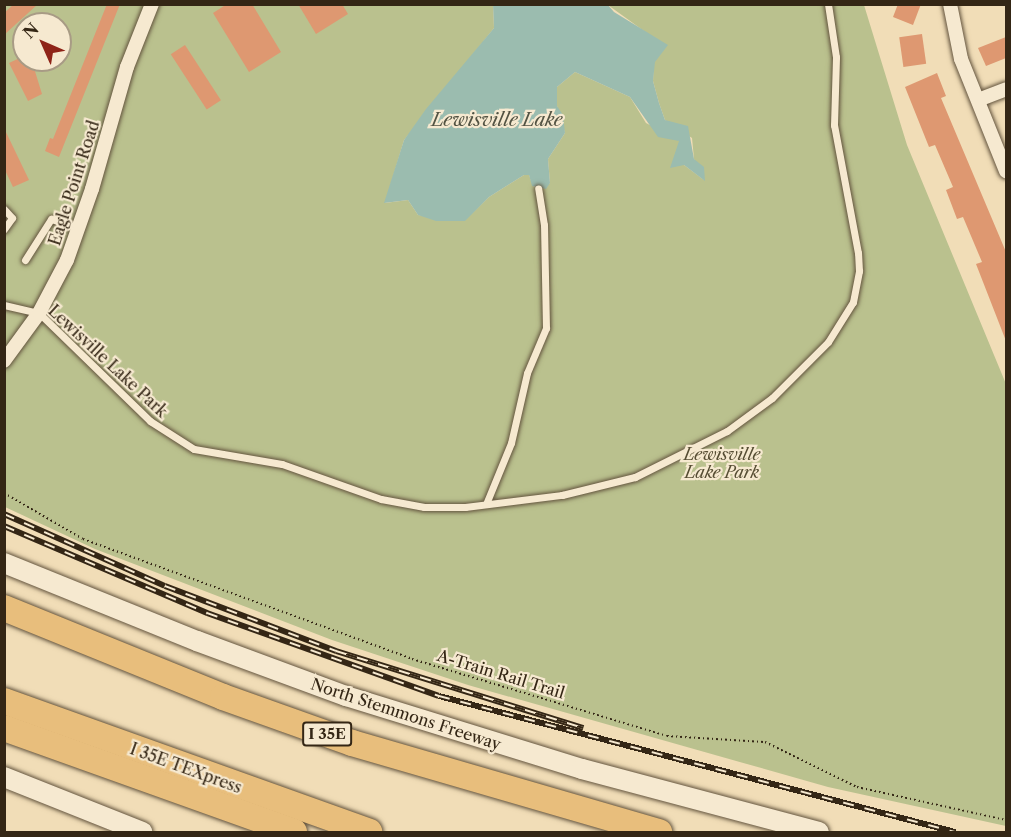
<!DOCTYPE html>
<style>
body{margin:0}
#map{position:relative;width:1011px;height:837px;overflow:hidden;background:#f1ddb7;font-family:"Libre Caslon Text",serif}
div>[style]{position:absolute}
.green>*{inset:0;background:#bac18e}
.water>*{inset:0;background:#9bbcaf}
.building>*{inset:0;background:#de9871;transform-origin:0 0}
.path>*{height:2px;margin-top:-1px;transform-origin:0;background:repeating-linear-gradient(90deg,#342615 0 1.5px,transparent 0 4.5px)}
.roads{filter:drop-shadow(0 0 2px #63543e) drop-shadow(0 0 2px #63543e)}
.lane>*{height:7px;margin:-3.5px;padding:0 3.5px;transform-origin:3.5px;border-radius:3.5px;background:#f6e9d0}
.street>*{height:14px;margin:-7px;padding:0 7px;transform-origin:7px;border-radius:7px;background:#f6e9d0}
.secondary>*{height:20px;margin:-10px;padding:0 10px;transform-origin:10px;border-radius:10px;background:#f6e9d0}
.highway>*{height:26px;margin:-13px;padding:0 13px;transform-origin:13px;border-radius:13px;background:#e8be7c}
.rail>*{height:6px;margin-top:-3px;transform-origin:0;background:repeating-linear-gradient(90deg,#f6e9d0 0 11px,#342615 0 22px);box-sizing:border-box;border-block:2px solid #342615}
span{translate:-50% -50%;white-space:nowrap;text-align:center;line-height:1.15;-webkit-text-stroke:4.5px #f6e9d0;paint-order:stroke}
.shield-label span{padding:2px 4px;background:#f6e9d0;border:2px solid;border-radius:4px;-webkit-text-stroke-width:0}
.shield-label{font-size:15px;color:#342615;font-weight:700}
.street-label{font-size:16px;color:#342615}
.park-label{font-size:16px;color:#564d33;font-style:italic}
.water-label{font-size:18px;color:#535343;font-style:italic}
.frame{position:absolute;inset:0;border:6px solid #342615;pointer-events:none}
.north{position:absolute;left:12px;top:12px;width:60px;height:60px;box-sizing:border-box;background:#f6e9d0;border:2px solid #a89b85;border-radius:50%;rotate:315deg;font-size:16px;font-weight:700;line-height:24px;text-align:center;color:#342615}
.north::after{content:'';display:block;margin:auto;width:21px;height:27px;background:#8f2418;clip-path:polygon(50% 0,100% 100%,50% 72%,0 100%)}
</style>
<div id="map">
<div class="green">
<i style="clip-path:polygon(evenodd,5px 5px,493px 5px,494px 28px,404px 140px,385px 203px,408px 200px,418px 215px,465px 220px,489px 197px,524px 175px,529px 175px,533px 186px,541px 190px,550px 183px,548px 159px,565px 133px,557px 106px,557px 87px,575px 72px,630px 97px,646px 123px,680px 141px,684px 165px,704px 180px,694px 159px,692px 138px,665px 120px,659px 103px,653px 81px,655px 39px,608px 5px,864px 5px,907px 145px,1006px 384px,1006px 826px,828px 787px,468px 685px,332px 640px,95px 549px,5px 507px,5px 5px,24px 24px,60px 24px,60px 60px,24px 60px,24px 24px)"></i>
</div>
<div class="water">
<i style="clip-path:polygon(493px 5px,608px 5px,614px 12px,668px 45px,655px 62px,653px 81px,659px 103px,665px 120px,688px 126px,694px 159px,704px 167px,705px 181px,684px 165px,670px 168px,679px 141px,658px 137px,630px 97px,575px 72px,557px 87px,557px 106px,563px 115px,565px 133px,548px 159px,550px 183px,546px 189px,532px 186px,529px 175px,524px 175px,489px 197px,465px 221px,436px 221px,418px 215px,408px 200px,384px 203px,404px 140px,426px 109px,494px 28px)"></i>
</div>
<div class="building">
<i style="clip-path:polygon(14px 4px,38px 4px,4px 35px,4px 13px)"></i>
<i style="clip-path:polygon(107px 4px,120px 4px,59px 157px,45px 151px,50px 138px,53px 139px)"></i>
<i style="clip-path:polygon(227px 4px,252px 4px,281px 52px,249px 72px,213px 13px)"></i>
<i style="clip-path:polygon(298px 4px,342px 4px,348px 14px,316px 34px)"></i>
<i style="clip-path:polygon(898px 4px,921px 4px,913px 25px,893px 17px)"></i>
<i style="left:922px;top:34px;width:30px;height:23px;rotate:82deg"></i>
<i style="clip-path:polygon(1006px 37px,1006px 58px,986px 66px,978px 48px)"></i>
<i style="left:185px;top:45px;width:66px;height:17px;rotate:57deg"></i>
<i style="clip-path:polygon(24px 56px,24px 60px,45px 60px,34px 68px,42px 94px,28px 101px,9px 63px)"></i>
<i style="clip-path:polygon(937px 73px,946px 96px,941px 98px,1006px 252px,1006px 341px,976px 264px,982px 262px,963px 217px,957px 219px,946px 190px,953px 187px,935px 145px,929px 147px,905px 87px)"></i>
<i style="clip-path:polygon(4px 128px,29px 180px,13px 187px,4px 168px)"></i>
</div>
<div class="path">
<i style="left:4px;top:493px;width:91px;rotate:30.2deg"></i>
<i style="left:83px;top:539px;width:350px;rotate:20deg"></i>
<i style="left:412px;top:659px;width:266px;rotate:16.8deg"></i>
<i style="left:667px;top:736px;width:98px;rotate:3.5deg"></i>
<i style="left:765px;top:742px;width:102px;rotate:26.1deg"></i>
<i style="left:857px;top:787px;width:153px;rotate:12.5deg"></i>
</div>
<div class="roads">
<div class="lane">
<i style="left:4px;top:209px;width:12px;rotate:48deg"></i>
<i style="left:12px;top:218px;width:14px;rotate:126deg"></i>
<i style="left:25px;top:260px;width:49px;rotate:-57.6deg"></i>
<i style="left:51px;top:219px;width:29px;rotate:18deg"></i>
<i style="left:4px;top:305px;width:36px;rotate:13deg"></i>
<i style="left:39px;top:313px;width:155px;rotate:44.2deg"></i>
<i style="left:150px;top:421px;width:52px;rotate:32.5deg"></i>
<i style="left:194px;top:449px;width:89px;rotate:9.7deg"></i>
<i style="left:282px;top:464px;width:105px;rotate:19.5deg"></i>
<i style="left:381px;top:499px;width:44px;rotate:10.5deg"></i>
<i style="left:424px;top:507px;width:41px"></i>
<i style="left:465px;top:507px;width:98px;rotate:-7.1deg"></i>
<i style="left:562px;top:495px;width:75px;rotate:-13.9deg"></i>
<i style="left:635px;top:477px;width:103px;rotate:-26.6deg"></i>
<i style="left:727px;top:431px;width:56px;rotate:-36.3deg"></i>
<i style="left:772px;top:398px;width:79px;rotate:-45deg"></i>
<i style="left:828px;top:342px;width:47px;rotate:-58deg"></i>
<i style="left:853px;top:302px;width:32px;rotate:-79deg"></i>
<i style="left:859px;top:271px;width:18px;rotate:-93deg"></i>
<i style="left:858px;top:253px;width:130px;rotate:-100.6deg"></i>
<i style="left:834px;top:125px;width:68px;rotate:-88.3deg"></i>
<i style="left:836px;top:57px;width:54px;rotate:-98.6deg"></i>
<i style="left:486px;top:504px;width:66px;rotate:-67.7deg"></i>
<i style="left:511px;top:443px;width:72px;rotate:-77.1deg"></i>
<i style="left:527px;top:373px;width:49px;rotate:-67.1deg"></i>
<i style="left:546px;top:328px;width:103px;rotate:-91.1deg"></i>
<i style="left:544px;top:225px;width:37px;rotate:-99deg"></i>
</div>
<div class="street">
<i style="left:950px;top:4px;width:56px;rotate:78.7deg"></i>
<i style="left:961px;top:59px;width:121px;rotate:68.1deg"></i>
<i style="left:978px;top:100px;width:30px;rotate:-21deg"></i>
<i style="left:4px;top:361px;width:59px;rotate:-53.9deg"></i>
<i style="left:39px;top:313px;width:60px;rotate:-62.2deg"></i>
<i style="left:67px;top:260px;width:75px;rotate:-70.6deg"></i>
<i style="left:92px;top:189px;width:127px;rotate:-74deg"></i>
<i style="left:127px;top:67px;width:68px;rotate:-68.4deg"></i>
</div>
<div class="secondary">
<i style="left:4px;top:563px;width:208px;rotate:22deg"></i>
<i style="left:197px;top:641px;width:159px;rotate:20.3deg"></i>
<i style="left:346px;top:696px;width:247px;rotate:17.2deg"></i>
<i style="left:582px;top:769px;width:245px;rotate:14.9deg"></i>
<i style="left:4px;top:777px;width:149px;rotate:21.7deg"></i>
</div>
<div class="highway">
<i style="left:4px;top:608px;width:236px;rotate:22.1deg"></i>
<i style="left:223px;top:697px;width:137px;rotate:19.6deg"></i>
<i style="left:352px;top:743px;width:320px;rotate:16.2deg"></i>
<i style="left:4px;top:701px;width:388px;rotate:19.7deg"></i>
<i style="left:4px;top:728px;width:308px;rotate:19.7deg"></i>
</div>
</div>
<div class="rail">
<i style="left:4px;top:514px;width:176px;rotate:24.1deg"></i>
<i style="left:165px;top:586px;width:183px;rotate:20.8deg"></i>
<i style="left:336px;top:651px;width:259px;rotate:17.3deg"></i>
<i style="left:4px;top:526px;width:221px;rotate:23.2deg"></i>
<i style="left:207px;top:613px;width:246px;rotate:19.7deg"></i>
<i style="left:439px;top:696px;width:534px;rotate:14.77deg"></i>
</div>
<div class="shield-label">
<span style="left:327px;top:734px">I 35E</span>
</div>
<div class="street-label">
<span style="left:74px;top:183px;rotate:-72deg">Eagle Point Road</span>
<span style="left:108px;top:361px;rotate:43deg">Lewisville Lake Park</span>
<span style="left:501px;top:674px;rotate:17deg">A-Train Rail Trail</span>
<span style="left:406px;top:714px;rotate:18deg">North Stemmons Freeway</span>
<span style="left:186px;top:768px;rotate:20deg">I 35E TEXpress</span>
</div>
<div class="park-label">
<span style="left:722px;top:463px">Lewisville<br>Lake Park</span>
</div>
<div class="water-label">
<span style="left:497px;top:120px">Lewisville Lake</span>
</div>
<div class="frame"></div>
<div class="north">N</div>
</div>
